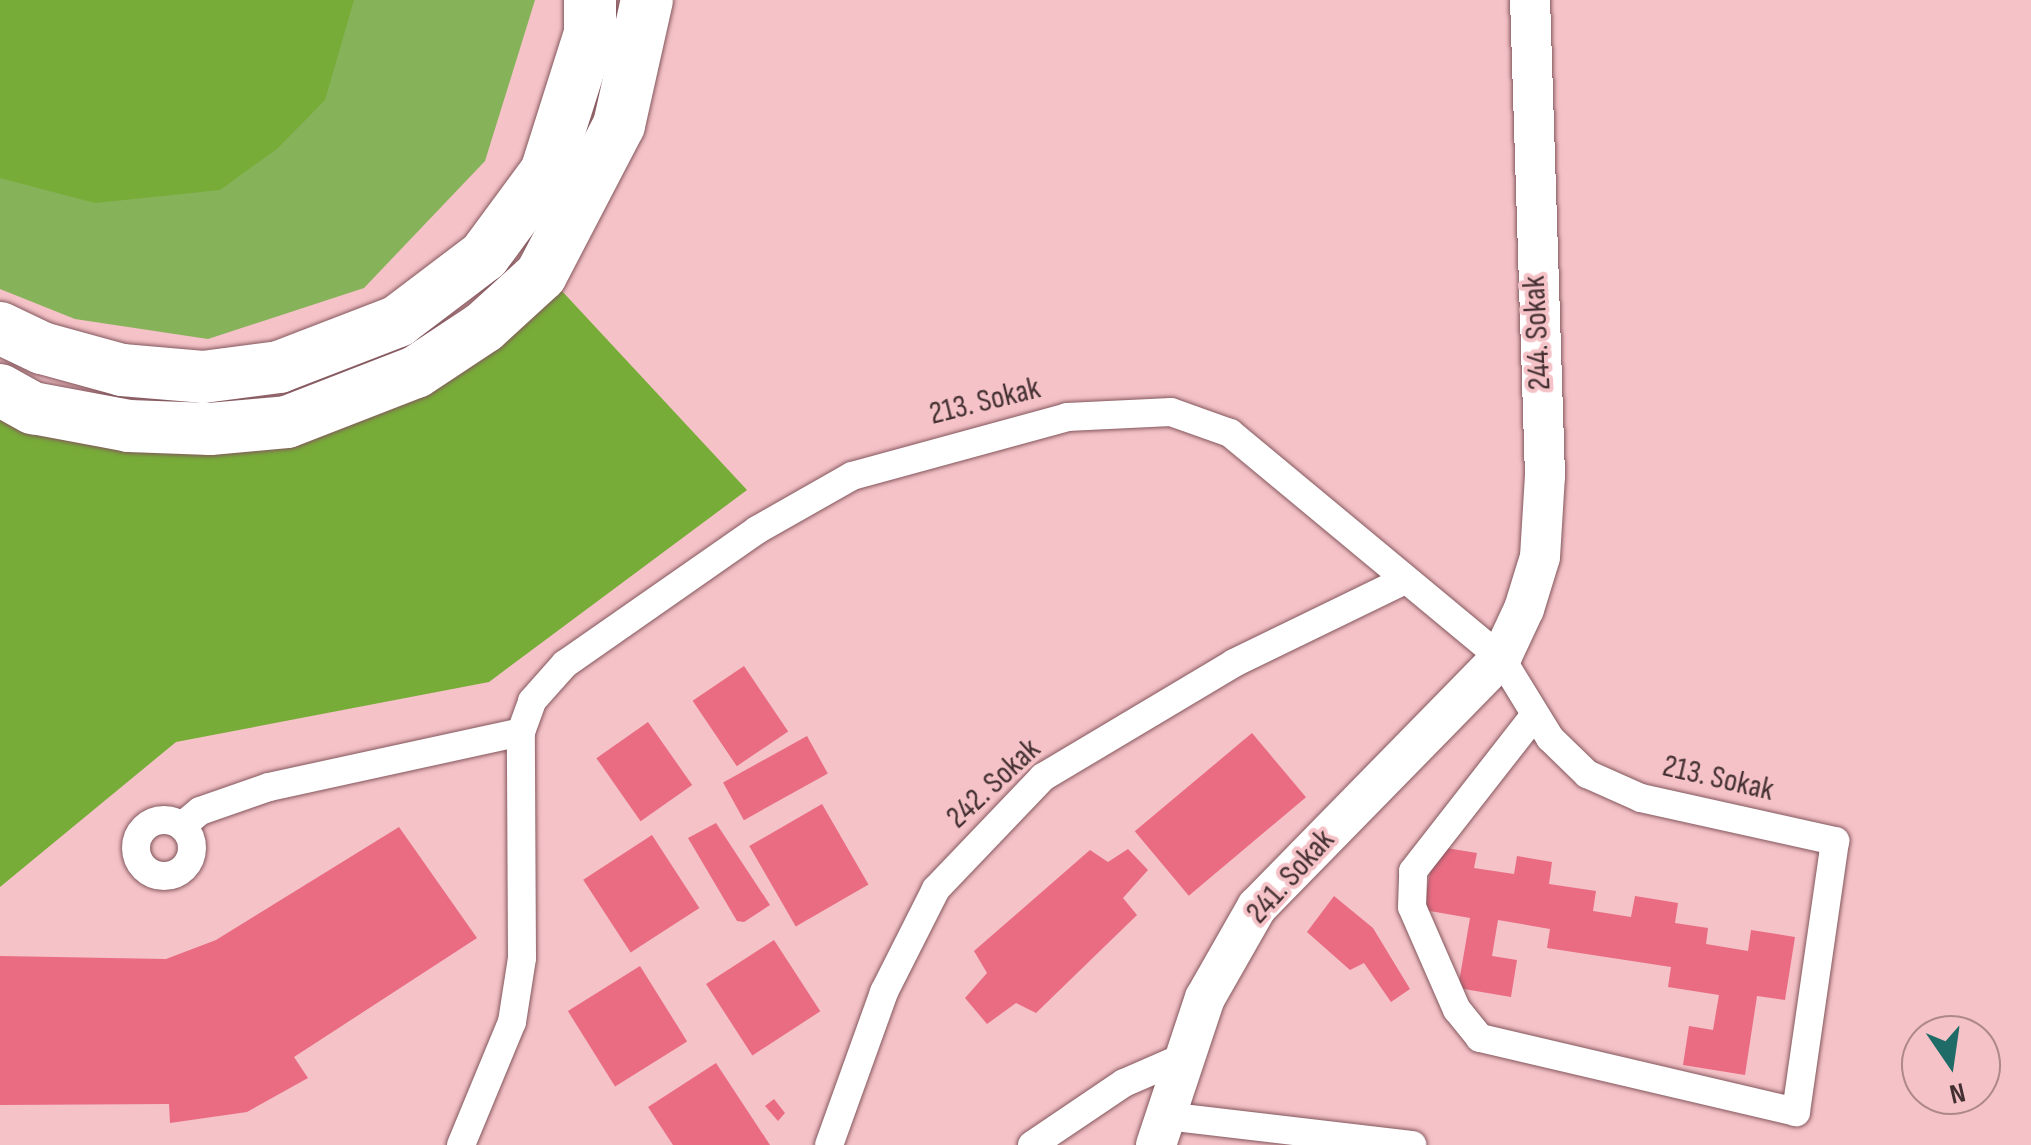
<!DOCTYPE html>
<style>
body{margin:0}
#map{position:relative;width:2031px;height:1145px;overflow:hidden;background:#f4c2c7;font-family:"Sofia Sans Condensed",sans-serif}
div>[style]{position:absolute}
.green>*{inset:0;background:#86b259}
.forest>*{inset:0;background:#77ac38}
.building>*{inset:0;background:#e96c83;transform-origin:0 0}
.roads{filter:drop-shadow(0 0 2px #83575d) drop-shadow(0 0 2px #83575d)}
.street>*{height:28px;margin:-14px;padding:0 14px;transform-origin:14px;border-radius:14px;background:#fff}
.street>.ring{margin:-14px;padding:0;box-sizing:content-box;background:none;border:28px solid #fff;border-radius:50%}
.secondary>*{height:40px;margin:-20px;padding:0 20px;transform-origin:20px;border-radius:20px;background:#fff}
.highway>*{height:52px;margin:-26px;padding:0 26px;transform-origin:26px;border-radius:26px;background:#fff}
span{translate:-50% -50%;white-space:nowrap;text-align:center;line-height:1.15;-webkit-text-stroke:8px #f4c2c7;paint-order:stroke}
.street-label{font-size:32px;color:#443032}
.north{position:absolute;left:1901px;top:1015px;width:100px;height:100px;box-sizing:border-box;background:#f4c2c7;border:2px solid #ae888b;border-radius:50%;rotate:167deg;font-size:28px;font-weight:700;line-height:40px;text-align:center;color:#443032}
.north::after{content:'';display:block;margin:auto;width:35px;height:45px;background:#1f6b67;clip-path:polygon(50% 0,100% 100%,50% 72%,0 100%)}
</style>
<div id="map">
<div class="green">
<i style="clip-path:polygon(0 0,535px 0,485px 161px,364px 288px,208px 339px,75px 319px,0 289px)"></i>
</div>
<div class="forest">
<i style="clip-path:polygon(0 0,354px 0,325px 100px,277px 149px,220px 190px,95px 203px,0 178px)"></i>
<i style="clip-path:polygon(561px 290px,747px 490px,489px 682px,176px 742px,0 887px,0 418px,292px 446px,428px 394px)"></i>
</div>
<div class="building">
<i style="left:744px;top:666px;width:79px;height:62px;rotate:56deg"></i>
<i style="left:648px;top:722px;width:77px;height:63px;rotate:55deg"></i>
<i style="left:1252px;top:733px;width:84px;height:153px;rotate:50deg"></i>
<i style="left:807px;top:736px;width:43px;height:96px;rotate:61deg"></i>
<i style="left:822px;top:804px;width:93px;height:84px;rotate:60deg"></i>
<i style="clip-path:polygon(716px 823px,770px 905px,744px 922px,737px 921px,688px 838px)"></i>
<i style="clip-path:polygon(399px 827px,477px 938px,294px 1057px,308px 1078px,247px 1112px,170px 1123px,169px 1104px,0 1105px,0 956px,166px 959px,216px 940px)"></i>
<i style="left:652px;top:835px;width:87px;height:82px;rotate:57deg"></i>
<i style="clip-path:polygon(1434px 846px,1477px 853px,1474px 868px,1514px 874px,1517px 856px,1552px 862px,1549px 884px,1596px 891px,1593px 911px,1631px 917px,1635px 896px,1678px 903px,1675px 923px,1708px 928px,1706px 944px,1748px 951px,1751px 930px,1795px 937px,1785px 1000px,1757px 996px,1745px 1075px,1683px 1065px,1689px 1026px,1713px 1030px,1719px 995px,1668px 987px,1671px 967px,1547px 948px,1550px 929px,1498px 920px,1492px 956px,1517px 960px,1511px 997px,1458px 988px,1470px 918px,1424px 910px)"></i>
<i style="clip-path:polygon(1128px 849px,1148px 870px,1123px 898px,1137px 915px,1036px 1013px,1016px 1003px,987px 1024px,965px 998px,987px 973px,974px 951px,1090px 850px,1108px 862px)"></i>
<i style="clip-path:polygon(1334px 896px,1373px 928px,1410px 989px,1391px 1002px,1364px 963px,1350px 970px,1307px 932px)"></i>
<i style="left:774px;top:940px;width:85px;height:81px;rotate:57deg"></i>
<i style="left:640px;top:966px;width:89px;height:85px;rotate:58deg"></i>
<i style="clip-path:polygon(716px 1063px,770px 1145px,673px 1145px,648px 1107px)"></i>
<i style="clip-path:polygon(774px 1099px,785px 1113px,778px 1121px,765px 1106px)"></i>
</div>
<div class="roads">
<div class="street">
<i class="ring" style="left:136px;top:820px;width:28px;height:28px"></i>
<i style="left:182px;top:826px;width:23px;rotate:-40deg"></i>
<i style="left:200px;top:811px;width:73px;rotate:-19.2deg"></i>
<i style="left:269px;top:787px;width:258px;rotate:-12.3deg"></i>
<i style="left:1166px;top:1116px;width:248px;rotate:6.7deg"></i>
<i style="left:461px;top:1145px;width:133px;rotate:-67.5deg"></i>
<i style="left:512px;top:1022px;width:65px;rotate:-81.1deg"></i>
<i style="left:522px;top:958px;width:226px;rotate:-90.3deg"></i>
<i style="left:521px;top:732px;width:33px;rotate:-70deg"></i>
<i style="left:532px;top:701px;width:50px;rotate:-48.3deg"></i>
<i style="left:565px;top:664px;width:234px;rotate:-34.9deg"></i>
<i style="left:757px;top:530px;width:109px;rotate:-29.6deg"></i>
<i style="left:852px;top:476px;width:223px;rotate:-15.3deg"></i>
<i style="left:1067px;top:417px;width:104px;rotate:-2.8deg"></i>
<i style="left:1171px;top:412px;width:63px;rotate:19.6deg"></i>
<i style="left:1230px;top:433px;width:352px;rotate:39.7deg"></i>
<i style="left:1501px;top:658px;width:94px;rotate:58.5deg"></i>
<i style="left:1550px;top:738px;width:52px;rotate:44.2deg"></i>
<i style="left:1587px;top:774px;width:59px;rotate:24deg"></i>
<i style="left:1641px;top:798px;width:199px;rotate:12.5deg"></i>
<i style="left:1835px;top:841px;width:274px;rotate:98.2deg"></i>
<i style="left:1796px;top:1112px;width:325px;rotate:-166.8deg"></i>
<i style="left:1480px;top:1038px;width:36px;rotate:-129deg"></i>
<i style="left:1457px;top:1010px;width:112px;rotate:-113.6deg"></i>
<i style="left:1412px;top:907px;width:36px;rotate:-88deg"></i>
<i style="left:1413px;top:871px;width:198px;rotate:-52deg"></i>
<i style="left:829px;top:1145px;width:163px;rotate:-70.2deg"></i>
<i style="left:884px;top:992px;width:115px;rotate:-63.2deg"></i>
<i style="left:936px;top:889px;width:155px;rotate:-46.3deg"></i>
<i style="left:1043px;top:777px;width:222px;rotate:-30.8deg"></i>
<i style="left:1234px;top:663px;width:190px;rotate:-25.9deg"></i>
<i style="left:1032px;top:1145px;width:111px;rotate:-34deg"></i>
<i style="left:1124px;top:1083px;width:68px;rotate:-23.5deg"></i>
</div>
<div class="secondary">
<i style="left:1156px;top:1145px;width:155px;rotate:-71.6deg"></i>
<i style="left:1205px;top:998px;width:105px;rotate:-60.3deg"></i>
<i style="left:1257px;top:907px;width:349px;rotate:-45.6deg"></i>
<i style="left:1501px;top:658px;width:54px;rotate:-64.9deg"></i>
<i style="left:1524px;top:609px;width:54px;rotate:-72.9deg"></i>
<i style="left:1540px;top:557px;width:81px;rotate:-86.5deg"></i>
<i style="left:1545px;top:476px;width:476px;rotate:-91.8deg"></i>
</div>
<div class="highway">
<i style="left:0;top:328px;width:47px;rotate:25.5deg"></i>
<i style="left:42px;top:348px;width:83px;rotate:15.4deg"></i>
<i style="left:122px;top:370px;width:81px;rotate:4.9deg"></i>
<i style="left:203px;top:377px;width:77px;rotate:-7.5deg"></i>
<i style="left:279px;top:367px;width:128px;rotate:-21.1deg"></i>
<i style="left:398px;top:321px;width:108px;rotate:-37.1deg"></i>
<i style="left:484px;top:256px;width:104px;rotate:-53.6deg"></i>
<i style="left:546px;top:172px;width:146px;rotate:-72.4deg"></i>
<i style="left:590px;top:33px;width:33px;rotate:-90deg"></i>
<i style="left:0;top:390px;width:38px;rotate:29deg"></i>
<i style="left:33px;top:408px;width:98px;rotate:10.6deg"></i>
<i style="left:129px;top:426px;width:81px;rotate:2.1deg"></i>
<i style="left:210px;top:429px;width:77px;rotate:-5.2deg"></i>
<i style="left:287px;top:422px;width:138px;rotate:-21.2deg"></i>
<i style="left:416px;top:372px;width:82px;rotate:-33.5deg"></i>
<i style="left:484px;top:327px;width:77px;rotate:-42.4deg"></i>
<i style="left:541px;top:275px;width:169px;rotate:-62.5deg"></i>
<i style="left:619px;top:125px;width:128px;rotate:-77.4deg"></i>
</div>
</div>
<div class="street-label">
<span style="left:1538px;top:333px;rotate:-93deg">244. Sokak</span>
<span style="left:985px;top:402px;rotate:-14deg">213. Sokak</span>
<span style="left:1718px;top:779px;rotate:13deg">213. Sokak</span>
<span style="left:994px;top:784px;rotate:-43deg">242. Sokak</span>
<span style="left:1291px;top:877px;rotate:-48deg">241. Sokak</span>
</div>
<div class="north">N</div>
</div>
